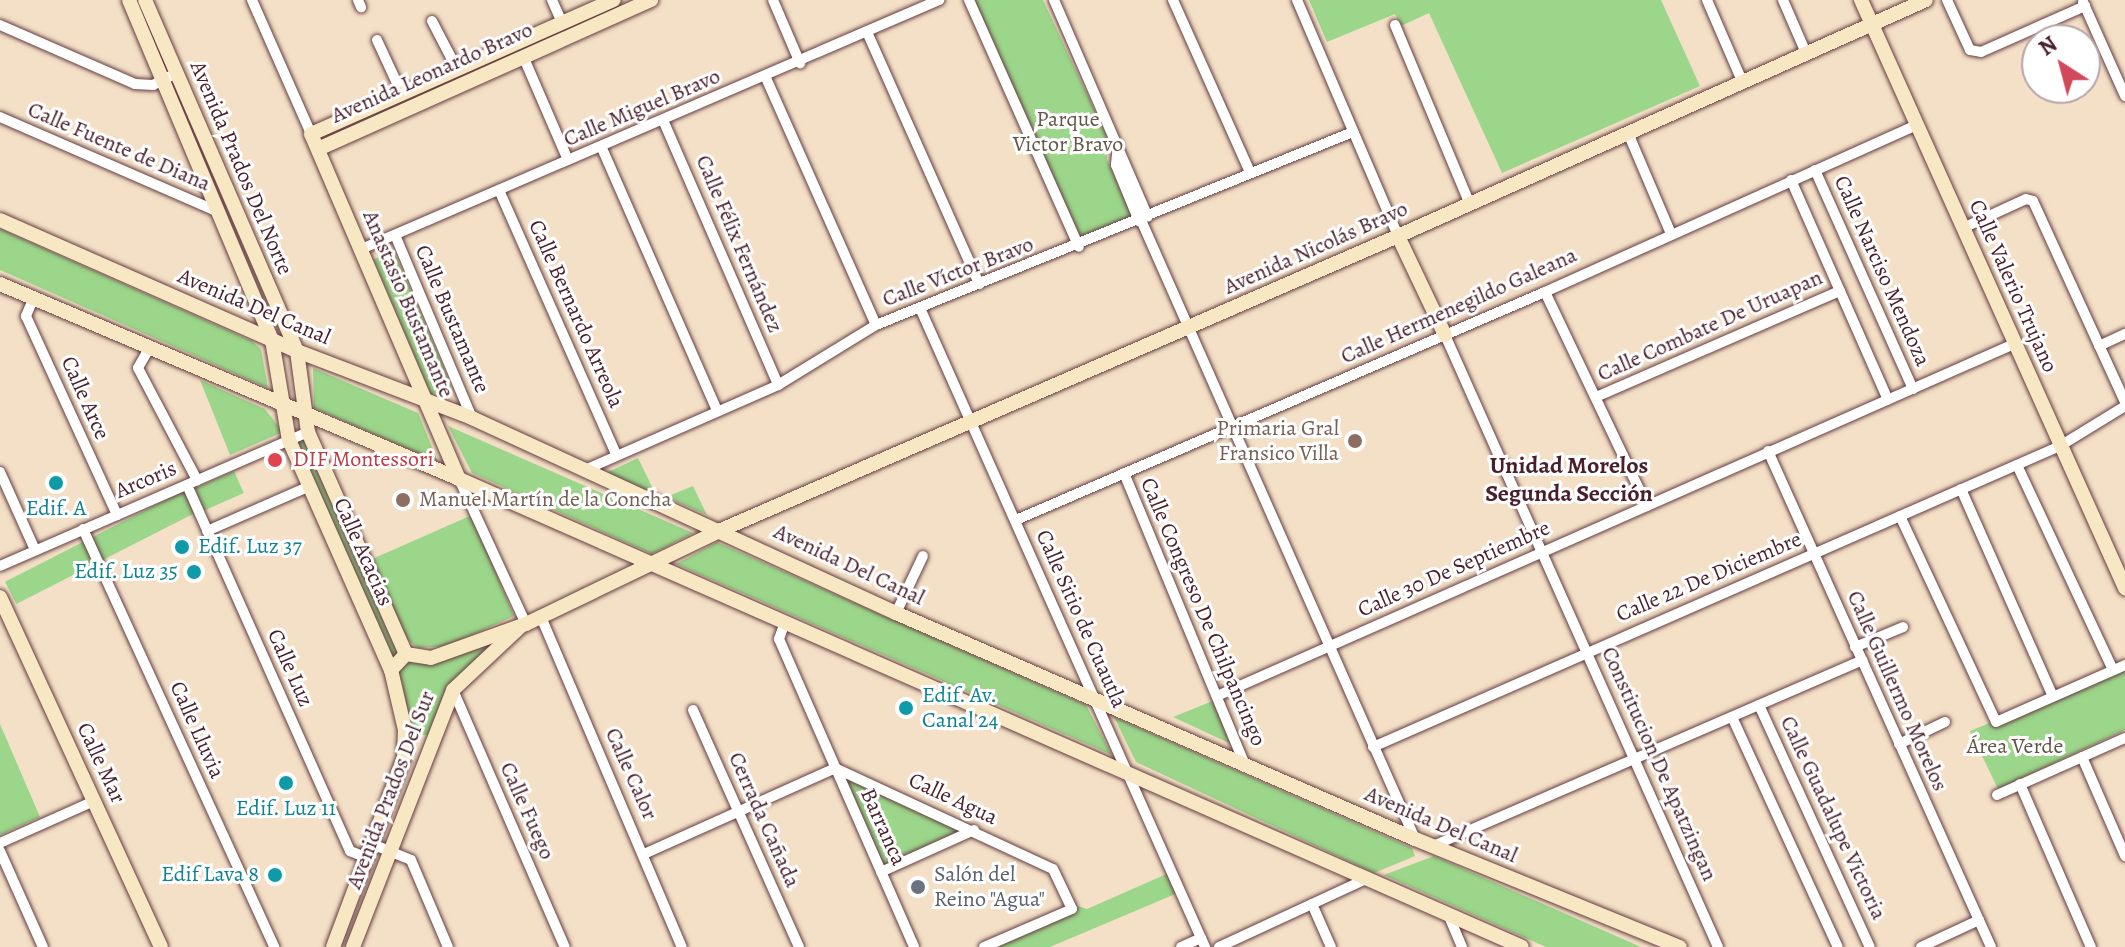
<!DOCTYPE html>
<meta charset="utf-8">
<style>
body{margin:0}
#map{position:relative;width:2125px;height:947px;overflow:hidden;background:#f4e0c6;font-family:Alegreya,serif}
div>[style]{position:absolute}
.green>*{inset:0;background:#9cd68a;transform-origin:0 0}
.roads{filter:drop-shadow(0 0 2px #643c42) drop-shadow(0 0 2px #643c42)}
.street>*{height:10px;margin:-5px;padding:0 5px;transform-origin:5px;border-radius:5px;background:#fff}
.secondary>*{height:14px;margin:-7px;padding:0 7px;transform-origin:7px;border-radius:7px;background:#f8e7c3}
.dots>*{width:22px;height:22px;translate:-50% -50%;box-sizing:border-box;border:4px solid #fff;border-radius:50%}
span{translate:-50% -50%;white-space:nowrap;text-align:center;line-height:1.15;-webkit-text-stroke:6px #fff;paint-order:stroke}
.street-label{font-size:22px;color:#4a1f2b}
.park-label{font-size:22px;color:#635648}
.education-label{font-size:22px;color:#785e54}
.right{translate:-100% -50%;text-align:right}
.left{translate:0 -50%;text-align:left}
.health-label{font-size:22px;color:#be3a42}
.culture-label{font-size:22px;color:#0d838f}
.worship-label{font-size:22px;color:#5b616d}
.neighbourhood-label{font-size:24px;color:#4a1f2b;font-weight:700}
.north{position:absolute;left:2021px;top:24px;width:80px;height:80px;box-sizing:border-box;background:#fff;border:2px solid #b7a5aa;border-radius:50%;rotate:324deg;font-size:22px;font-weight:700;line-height:32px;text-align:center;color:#4a1f2b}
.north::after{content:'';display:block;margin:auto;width:28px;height:36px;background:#d1495b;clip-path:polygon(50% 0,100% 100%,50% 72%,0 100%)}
</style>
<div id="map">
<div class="green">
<i style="clip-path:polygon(974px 0,1043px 0,1109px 141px,1107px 159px,1133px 219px,1080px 242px)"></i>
<i style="clip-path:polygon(1309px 0,1661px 0,1700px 86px,1502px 173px,1429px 13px,1401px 26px,1395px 14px,1327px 42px)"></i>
<i style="clip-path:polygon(0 229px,252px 341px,261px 349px,268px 388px,0 270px)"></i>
<i style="left:394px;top:251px;width:147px;height:22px;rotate:67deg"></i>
<i style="clip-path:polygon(313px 368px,418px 413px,438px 462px,314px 408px)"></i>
<i style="clip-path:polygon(200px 380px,265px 409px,283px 432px,230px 455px)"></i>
<i style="clip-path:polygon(448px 426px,693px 533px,652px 554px,472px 473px)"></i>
<i style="left:308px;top:435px;width:237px;height:18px;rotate:66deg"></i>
<i style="clip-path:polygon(638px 458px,657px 497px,604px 474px)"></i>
<i style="left:234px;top:471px;width:24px;height:43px;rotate:66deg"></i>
<i style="clip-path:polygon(693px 486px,707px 515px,666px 497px)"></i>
<i style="left:185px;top:490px;width:25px;height:202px;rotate:63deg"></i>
<i style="clip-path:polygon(472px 515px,514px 616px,448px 646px,418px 648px,404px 637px,370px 560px)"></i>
<i style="clip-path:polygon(717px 542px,1086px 705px,1112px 755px,676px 564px)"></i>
<i style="clip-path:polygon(506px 629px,469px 669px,435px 734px,414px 736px,392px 670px,407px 655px,431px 659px)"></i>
<i style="clip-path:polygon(2125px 668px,2125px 730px,1998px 789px,1970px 731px)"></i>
<i style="clip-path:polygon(1215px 700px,1231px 744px,1173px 717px)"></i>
<i style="clip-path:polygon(1114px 717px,1412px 848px,1415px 856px,1374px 873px,1136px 762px)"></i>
<i style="clip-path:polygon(0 724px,40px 817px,0 835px)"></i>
<i style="clip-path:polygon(835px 768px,974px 830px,881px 872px)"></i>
<i style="clip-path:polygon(1434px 856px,1641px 947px,1546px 947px,1384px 875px)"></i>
<i style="clip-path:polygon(1171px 872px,1180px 892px,1050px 947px,981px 947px,1075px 905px,1087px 909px)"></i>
</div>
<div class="roads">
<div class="street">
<i style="left:252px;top:0;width:146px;rotate:66.2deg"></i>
<i style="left:358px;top:0;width:8px;rotate:67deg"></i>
<i style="left:552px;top:0;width:24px;rotate:66deg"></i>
<i style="left:773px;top:0;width:69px;rotate:66.8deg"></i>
<i style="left:969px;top:0;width:270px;rotate:66deg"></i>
<i style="left:1054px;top:0;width:236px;rotate:66.6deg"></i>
<i style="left:1173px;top:0;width:188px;rotate:65.9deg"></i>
<i style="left:1297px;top:0;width:257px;rotate:66.8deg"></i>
<i style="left:1707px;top:0;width:88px;rotate:66.6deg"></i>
<i style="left:1783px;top:0;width:58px;rotate:66.5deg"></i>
<i style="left:1947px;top:0;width:55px;rotate:65.3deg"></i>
<i style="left:1970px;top:50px;width:11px;rotate:10deg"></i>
<i style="left:1981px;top:52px;width:114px;rotate:-23.9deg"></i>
<i style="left:2083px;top:2px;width:103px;rotate:65.9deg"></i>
<i style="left:432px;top:21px;width:54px;rotate:62.5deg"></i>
<i style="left:0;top:25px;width:147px;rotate:23.6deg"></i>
<i style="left:135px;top:84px;width:18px;rotate:3deg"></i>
<i style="left:153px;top:85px;width:27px;rotate:-27deg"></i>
<i style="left:1395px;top:25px;width:194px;rotate:67.3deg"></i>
<i style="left:867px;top:32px;width:276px;rotate:66deg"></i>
<i style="left:377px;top:40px;width:60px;rotate:65.2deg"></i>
<i style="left:523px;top:56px;width:113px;rotate:66.6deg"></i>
<i style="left:766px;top:78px;width:270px;rotate:66deg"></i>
<i style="left:0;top:117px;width:238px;rotate:23.5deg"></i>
<i style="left:663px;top:120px;width:289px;rotate:66.5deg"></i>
<i style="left:1628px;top:133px;width:110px;rotate:66.9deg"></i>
<i style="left:1118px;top:145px;width:20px;rotate:96deg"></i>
<i style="left:1116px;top:165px;width:61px;rotate:67.7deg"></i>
<i style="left:601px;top:146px;width:288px;rotate:66.3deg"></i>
<i style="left:1815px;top:170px;width:240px;rotate:65.9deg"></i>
<i style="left:1791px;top:180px;width:240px;rotate:66.2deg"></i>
<i style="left:499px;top:190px;width:289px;rotate:66.1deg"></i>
<i style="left:1141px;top:220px;width:677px;rotate:66.12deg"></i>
<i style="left:1963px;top:228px;width:69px;rotate:-24.7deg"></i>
<i style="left:2026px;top:199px;width:7px;rotate:16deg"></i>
<i style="left:2033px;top:201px;width:221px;rotate:65.4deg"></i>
<i style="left:395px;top:235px;width:199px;rotate:67.2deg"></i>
<i style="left:359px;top:250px;width:632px;rotate:-23.32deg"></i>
<i style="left:1545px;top:292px;width:237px;rotate:64.5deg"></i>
<i style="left:34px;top:297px;width:21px;rotate:113deg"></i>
<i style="left:26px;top:316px;width:219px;rotate:65.4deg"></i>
<i style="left:920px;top:308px;width:700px;rotate:65.96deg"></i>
<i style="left:1445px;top:335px;width:670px;rotate:65.96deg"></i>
<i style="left:2099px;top:346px;width:29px;rotate:-25deg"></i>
<i style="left:150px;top:347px;width:24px;rotate:120deg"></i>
<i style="left:138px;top:368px;width:127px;rotate:62.2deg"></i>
<i style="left:1596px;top:397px;width:266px;rotate:-23.5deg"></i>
<i style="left:1768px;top:451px;width:544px;rotate:65.79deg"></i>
<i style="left:2017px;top:465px;width:226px;rotate:64.9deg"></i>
<i style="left:587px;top:469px;width:209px;rotate:-23.7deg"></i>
<i style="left:778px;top:385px;width:115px;rotate:-31.5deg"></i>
<i style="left:876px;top:325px;width:515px;rotate:-22.03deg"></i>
<i style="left:0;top:472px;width:85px;rotate:65.8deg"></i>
<i style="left:1124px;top:473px;width:316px;rotate:67.5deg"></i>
<i style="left:459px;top:479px;width:160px;rotate:65.2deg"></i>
<i style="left:187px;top:485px;width:401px;rotate:66deg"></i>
<i style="left:350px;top:851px;width:18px;rotate:22deg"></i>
<i style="left:1961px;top:489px;width:227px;rotate:66.1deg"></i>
<i style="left:1900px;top:516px;width:227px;rotate:65deg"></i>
<i style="left:1996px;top:722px;width:141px;rotate:-23.8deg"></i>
<i style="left:1016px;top:520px;width:576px;rotate:-23.32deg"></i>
<i style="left:1545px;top:292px;width:407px;rotate:-24.2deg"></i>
<i style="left:83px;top:529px;width:460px;rotate:65.4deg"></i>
<i style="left:207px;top:531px;width:112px;rotate:-23.6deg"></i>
<i style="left:0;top:566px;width:336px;rotate:-23.5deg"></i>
<i style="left:896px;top:613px;width:63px;rotate:-64.7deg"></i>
<i style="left:541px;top:617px;width:359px;rotate:66.9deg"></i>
<i style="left:784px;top:625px;width:15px;rotate:110deg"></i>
<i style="left:779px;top:639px;width:336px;rotate:66.3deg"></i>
<i style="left:1855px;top:647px;width:52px;rotate:-22.6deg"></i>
<i style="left:453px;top:690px;width:280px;rotate:66.5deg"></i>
<i style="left:1217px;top:696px;width:871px;rotate:-23.83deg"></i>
<i style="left:1759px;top:705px;width:266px;rotate:65.4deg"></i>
<i style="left:693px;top:710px;width:260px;rotate:65.9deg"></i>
<i style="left:1732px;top:717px;width:253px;rotate:65.3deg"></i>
<i style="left:1899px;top:744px;width:51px;rotate:-25.6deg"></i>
<i style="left:1373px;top:747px;width:750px;rotate:-23.66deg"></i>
<i style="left:2060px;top:446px;width:76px;rotate:-31.6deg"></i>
<i style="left:2082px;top:757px;width:108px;rotate:66.5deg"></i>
<i style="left:835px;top:768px;width:240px;rotate:24.9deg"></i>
<i style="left:1053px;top:869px;width:44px;rotate:64.6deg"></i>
<i style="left:1072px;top:909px;width:96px;rotate:156.6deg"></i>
<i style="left:2020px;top:784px;width:178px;rotate:66.5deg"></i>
<i style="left:1997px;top:795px;width:140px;rotate:-24deg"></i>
<i style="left:0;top:843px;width:103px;rotate:-24.1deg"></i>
<i style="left:372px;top:844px;width:42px;rotate:22.3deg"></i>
<i style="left:411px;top:860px;width:95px;rotate:67deg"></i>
<i style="left:1433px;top:846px;width:468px;rotate:-23.4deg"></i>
<i style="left:0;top:851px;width:105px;rotate:65.9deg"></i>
<i style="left:644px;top:854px;width:209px;rotate:-24.2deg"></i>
<i style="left:881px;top:872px;width:102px;rotate:-24.3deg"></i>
<i style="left:1312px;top:904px;width:47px;rotate:66.2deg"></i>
<i style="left:1448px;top:914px;width:36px;rotate:67deg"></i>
<i style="left:1181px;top:947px;width:22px;rotate:-24deg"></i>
<i style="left:1219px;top:947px;width:162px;rotate:-24.8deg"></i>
<i style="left:1921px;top:947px;width:64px;rotate:-25deg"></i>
</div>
<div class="secondary">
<i style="left:129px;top:0;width:369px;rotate:67.2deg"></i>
<i style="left:272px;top:340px;width:101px;rotate:80.4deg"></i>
<i style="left:289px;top:440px;width:252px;rotate:66.1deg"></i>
<i style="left:145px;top:0;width:382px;rotate:66.6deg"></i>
<i style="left:297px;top:351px;width:82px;rotate:82.3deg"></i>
<i style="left:308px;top:432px;width:243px;rotate:66.2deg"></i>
<i style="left:1861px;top:0;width:645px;rotate:65.82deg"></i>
<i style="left:318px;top:149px;width:365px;rotate:-24.1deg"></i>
<i style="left:0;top:220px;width:325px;rotate:23.8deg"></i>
<i style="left:297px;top:351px;width:187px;rotate:20.9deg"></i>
<i style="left:472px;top:418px;width:467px;rotate:24.7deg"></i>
<i style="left:896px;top:613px;width:566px;rotate:23.53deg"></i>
<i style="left:1415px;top:839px;width:286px;rotate:22.2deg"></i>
<i style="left:1398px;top:236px;width:110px;rotate:64.6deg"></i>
<i style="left:0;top:284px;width:499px;rotate:23deg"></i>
<i style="left:459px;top:479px;width:1161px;rotate:23.76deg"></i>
<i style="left:459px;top:479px;width:375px;rotate:-113.2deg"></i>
<i style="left:311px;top:134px;width:331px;rotate:-23.9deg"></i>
<i style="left:0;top:597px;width:385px;rotate:65.3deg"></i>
<i style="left:333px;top:947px;width:203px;rotate:-69.5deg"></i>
<i style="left:404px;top:757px;width:27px;rotate:-88deg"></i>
<i style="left:405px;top:730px;width:62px;rotate:-103.1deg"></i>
<i style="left:391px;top:670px;width:22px;rotate:-47deg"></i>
<i style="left:406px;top:654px;width:25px;rotate:9deg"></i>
<i style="left:431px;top:658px;width:101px;rotate:-19.7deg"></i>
<i style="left:526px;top:624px;width:216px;rotate:-25.7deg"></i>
<i style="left:721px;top:530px;width:738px;rotate:-23.47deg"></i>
<i style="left:1398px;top:236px;width:578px;rotate:-24.08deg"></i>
<i style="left:353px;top:947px;width:276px;rotate:-68.7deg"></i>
<i style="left:453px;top:690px;width:92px;rotate:-43.2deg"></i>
</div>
</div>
<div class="dots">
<i style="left:1355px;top:441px;background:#8d6e63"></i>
<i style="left:275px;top:460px;background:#e0444e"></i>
<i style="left:56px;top:483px;background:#0f9aa8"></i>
<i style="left:403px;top:500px;background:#8d6e63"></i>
<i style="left:182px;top:547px;background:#0f9aa8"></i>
<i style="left:194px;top:572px;background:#0f9aa8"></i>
<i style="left:906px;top:708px;background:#0f9aa8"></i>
<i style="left:286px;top:783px;background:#0f9aa8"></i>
<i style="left:275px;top:875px;background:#0f9aa8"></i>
<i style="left:918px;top:887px;background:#6b7280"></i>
</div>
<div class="street-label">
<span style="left:432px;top:73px;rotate:-24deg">Avenida Leonardo Bravo</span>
<span style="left:642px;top:108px;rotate:-23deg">Calle Miguel Bravo</span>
<span style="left:119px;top:147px;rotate:23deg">Calle Fuente de Diana</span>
<span style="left:241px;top:168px;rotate:67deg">Avenida Prados Del Norte</span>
<span style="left:739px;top:244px;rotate:67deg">Calle Félix Fernández</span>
<span style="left:1316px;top:248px;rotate:-24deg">Avenida Nicolás Bravo</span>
<span style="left:1882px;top:271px;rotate:66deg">Calle Narciso Mendoza</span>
<span style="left:958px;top:272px;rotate:-21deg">Calle Víctor Bravo</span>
<span style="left:2013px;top:286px;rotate:66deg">Calle Valerio Trujano</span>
<span style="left:408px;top:304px;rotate:67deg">Anastasio Bustamante</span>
<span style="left:1459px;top:306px;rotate:-24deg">Calle Hermenegildo Galeana</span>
<span style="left:254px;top:307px;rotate:23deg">Avenida Del Canal</span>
<span style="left:576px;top:314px;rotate:66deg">Calle Bernardo Arreola</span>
<span style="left:452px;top:319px;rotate:67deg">Calle Bustamante</span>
<span style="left:1710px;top:326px;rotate:-24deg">Calle Combate De Uruapan</span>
<span style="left:85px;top:398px;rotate:66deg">Calle Arce</span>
<span style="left:146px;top:480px;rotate:-23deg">Arcoris</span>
<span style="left:363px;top:552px;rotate:66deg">Calle Acacias</span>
<span style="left:849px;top:565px;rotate:25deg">Avenida Del Canal</span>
<span style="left:1454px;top:569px;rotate:-24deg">Calle 30 De Septiembre</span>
<span style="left:1709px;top:577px;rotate:-23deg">Calle 22 De Diciembre</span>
<span style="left:1203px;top:612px;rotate:67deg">Calle Congreso De Chilpancingo</span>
<span style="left:1081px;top:619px;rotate:66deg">Calle Sitio de Cuautla</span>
<span style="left:290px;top:668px;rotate:66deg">Calle Luz</span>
<span style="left:1897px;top:691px;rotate:66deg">Calle Guillermo Morelos</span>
<span style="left:197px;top:730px;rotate:66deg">Calle Lluvia</span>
<span style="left:101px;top:763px;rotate:65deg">Calle Mar</span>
<span style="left:1659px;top:764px;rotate:66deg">Constitucion De Apatzingan</span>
<span style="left:631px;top:774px;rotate:66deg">Calle Calor</span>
<span style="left:391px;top:790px;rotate:-69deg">Avenida Prados Del Sur</span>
<span style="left:953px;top:799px;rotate:25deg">Calle Agua</span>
<span style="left:527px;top:811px;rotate:66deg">Calle Fuego</span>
<span style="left:1833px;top:818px;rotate:65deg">Calle Guadalupe Victoria</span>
<span style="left:764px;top:820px;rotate:66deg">Cerrada Cañada</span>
<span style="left:1441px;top:825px;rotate:23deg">Avenida Del Canal</span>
<span style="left:883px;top:827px;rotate:66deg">Barranca</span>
</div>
<div class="park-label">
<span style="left:1068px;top:132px">Parque<br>Victor Bravo</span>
<span style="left:2015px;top:747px">Área Verde</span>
</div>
<div class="education-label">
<span class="right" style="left:1339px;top:441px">Primaria Gral<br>Fransico Villa</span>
<span class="left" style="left:419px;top:500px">Manuel Martín de la Concha</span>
</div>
<div class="health-label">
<span class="left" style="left:293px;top:460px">DIF Montessori</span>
</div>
<div class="culture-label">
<span style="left:56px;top:509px">Edif. A</span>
<span class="left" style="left:198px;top:547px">Edif. Luz 37</span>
<span class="right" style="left:178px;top:572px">Edif. Luz 35</span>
<span class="left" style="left:922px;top:708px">Edif. Av.<br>Canal 24</span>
<span style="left:286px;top:809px">Edif. Luz 11</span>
<span class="right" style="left:259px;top:875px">Edif Lava 8</span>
</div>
<div class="worship-label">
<span class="left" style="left:934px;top:887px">Salón del<br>Reino "Agua"</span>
</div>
<div class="neighbourhood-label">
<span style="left:1569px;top:480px">Unidad Morelos<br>Segunda Sección</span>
</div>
<div class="north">N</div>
</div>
